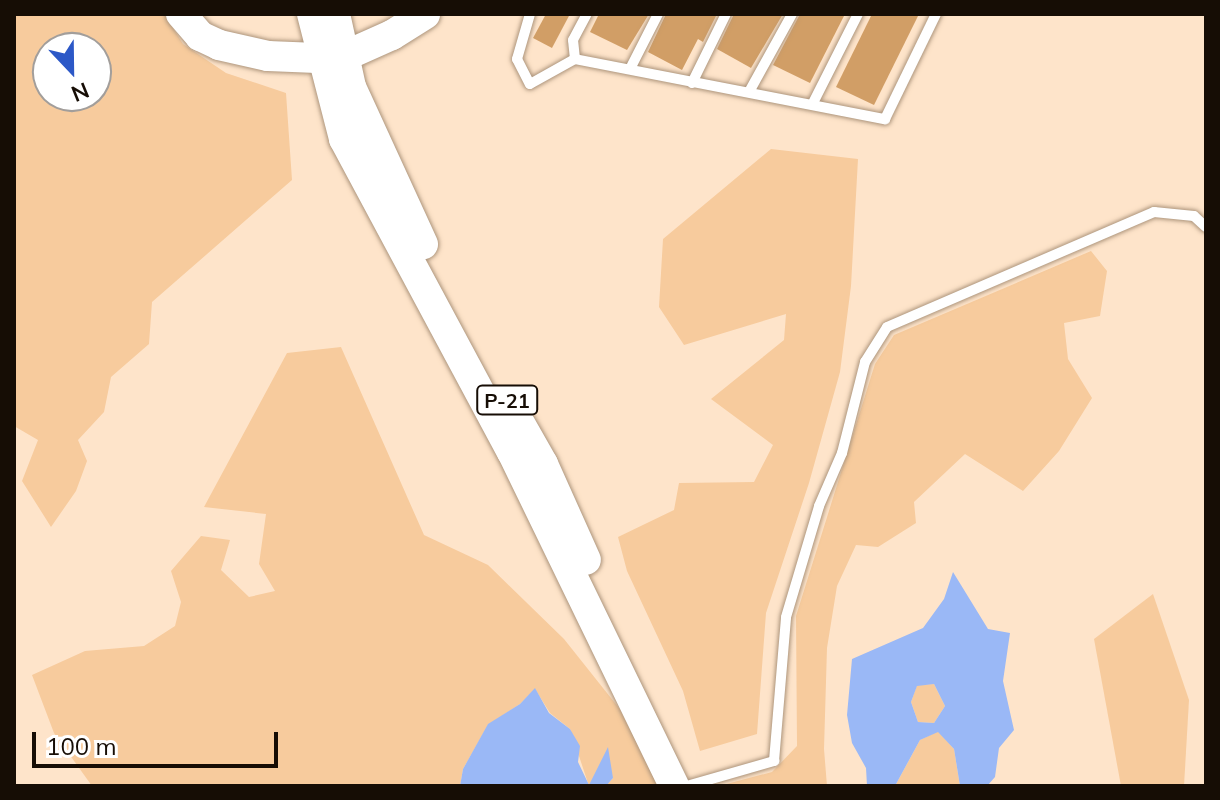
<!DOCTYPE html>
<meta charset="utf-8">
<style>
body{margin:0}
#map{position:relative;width:1220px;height:800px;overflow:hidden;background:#fee4ca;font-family:Mulish,sans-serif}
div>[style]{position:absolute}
.green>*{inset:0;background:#f7cb9d}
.water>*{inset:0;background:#9ab8f6}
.building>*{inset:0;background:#d19e66}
.roads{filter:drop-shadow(0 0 2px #ad957c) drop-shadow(0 0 2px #ad957c)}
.lane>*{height:10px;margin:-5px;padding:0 5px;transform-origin:5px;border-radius:5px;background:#fff}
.primary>*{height:30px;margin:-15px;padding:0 15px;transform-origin:15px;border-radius:15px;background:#fff}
span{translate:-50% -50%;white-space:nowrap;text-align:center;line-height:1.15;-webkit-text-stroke:6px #fff;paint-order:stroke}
.shield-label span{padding:2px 6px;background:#fff;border:2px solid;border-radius:6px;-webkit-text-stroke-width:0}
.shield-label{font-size:20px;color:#160d05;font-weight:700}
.frame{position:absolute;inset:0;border:16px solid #160d05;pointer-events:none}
.north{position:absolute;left:32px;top:32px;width:80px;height:80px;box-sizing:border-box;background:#fff;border:2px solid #a29e9b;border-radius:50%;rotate:158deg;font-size:22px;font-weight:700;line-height:32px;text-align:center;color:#160d05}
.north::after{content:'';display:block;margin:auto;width:28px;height:36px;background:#2c58c7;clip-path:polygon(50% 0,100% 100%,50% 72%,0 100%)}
.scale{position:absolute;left:32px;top:732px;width:246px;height:36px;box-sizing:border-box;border:4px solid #160d05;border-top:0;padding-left:10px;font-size:24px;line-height:28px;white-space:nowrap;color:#160d05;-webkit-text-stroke:6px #fff;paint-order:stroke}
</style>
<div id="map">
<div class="green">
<i style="clip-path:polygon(evenodd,14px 14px,164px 14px,183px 44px,226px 73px,286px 93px,292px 180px,152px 302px,149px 344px,111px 377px,104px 412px,78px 440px,87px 461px,76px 491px,51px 527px,22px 481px,38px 440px,14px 426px,14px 14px,48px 48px,96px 48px,96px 96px,48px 96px,48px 48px)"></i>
<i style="clip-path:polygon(771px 149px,858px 159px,851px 286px,840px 372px,809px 483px,766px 613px,757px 734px,700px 751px,683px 691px,627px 571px,618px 537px,674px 510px,679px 483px,754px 482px,773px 445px,711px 399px,784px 340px,786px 314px,684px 345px,659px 307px,663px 239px)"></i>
<i style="clip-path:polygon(1091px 251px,1107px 271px,1100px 316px,1064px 323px,1068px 359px,1092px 398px,1059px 451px,1023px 491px,965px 454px,914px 502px,916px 523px,878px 547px,856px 545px,837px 586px,827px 648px,824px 749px,827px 786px,719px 786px,772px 772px,797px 746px,796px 616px,875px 364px,894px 335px)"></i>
<i style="clip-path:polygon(341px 347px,424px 535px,488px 565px,564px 639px,638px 732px,660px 786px,606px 786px,613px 778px,601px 766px,589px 786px,570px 729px,550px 713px,535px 689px,520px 704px,488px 725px,463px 769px,460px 786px,92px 786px,54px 733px,32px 675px,85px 651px,144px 646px,175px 626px,181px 602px,171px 571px,201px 536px,230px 540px,221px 570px,249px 597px,275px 591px,259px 564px,266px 514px,204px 507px,287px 353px)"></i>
<i style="clip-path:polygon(1153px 594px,1189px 700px,1184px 786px,1121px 786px,1094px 639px)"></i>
<i style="clip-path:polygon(934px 684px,945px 706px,934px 723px,918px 722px,911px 702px,917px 685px)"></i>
<i style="clip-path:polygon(938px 731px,954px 749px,960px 786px,895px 786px,920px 740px)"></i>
</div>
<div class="water">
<i style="clip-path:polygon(evenodd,953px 572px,988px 629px,1010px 633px,1003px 681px,1014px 730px,999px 748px,995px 777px,987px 786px,960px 786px,954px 749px,938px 732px,920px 740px,895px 786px,867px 786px,866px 768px,852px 743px,847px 715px,852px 659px,923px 628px,944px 599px,953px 572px,934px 684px,945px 706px,934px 723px,918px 722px,911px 702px,917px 686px,934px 684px)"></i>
<i style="clip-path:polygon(535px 688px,549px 713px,570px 729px,580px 746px,578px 762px,589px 785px,608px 747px,613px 778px,606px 786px,460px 786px,463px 769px,488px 724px,520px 704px)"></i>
</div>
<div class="building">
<i style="clip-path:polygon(546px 14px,570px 14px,552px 48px,533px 38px)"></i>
<i style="clip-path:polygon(599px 14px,649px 14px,627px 50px,590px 32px)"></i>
<i style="clip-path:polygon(666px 14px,717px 14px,703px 42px,698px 39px,682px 70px,648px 52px)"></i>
<i style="clip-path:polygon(734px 14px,783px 14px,751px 68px,717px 49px)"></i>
<i style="clip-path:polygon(800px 14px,845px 14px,810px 83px,773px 65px)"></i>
<i style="clip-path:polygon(872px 14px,919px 14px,874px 105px,836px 87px)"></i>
</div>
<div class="roads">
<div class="lane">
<i style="left:530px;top:14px;width:47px;rotate:106.1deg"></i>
<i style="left:517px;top:59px;width:28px;rotate:63deg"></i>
<i style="left:530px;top:84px;width:51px;rotate:-29.1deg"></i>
<i style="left:575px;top:59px;width:19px;rotate:-96deg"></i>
<i style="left:573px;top:40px;width:30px;rotate:-62deg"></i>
<i style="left:575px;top:59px;width:316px;rotate:11deg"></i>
<i style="left:885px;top:119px;width:117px;rotate:-64.1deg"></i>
<i style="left:630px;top:69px;width:62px;rotate:-63deg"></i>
<i style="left:692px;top:83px;width:77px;rotate:-63.8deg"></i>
<i style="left:749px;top:92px;width:89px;rotate:-61.1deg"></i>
<i style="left:813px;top:103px;width:100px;rotate:-63.2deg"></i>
<i style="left:687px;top:786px;width:91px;rotate:-16deg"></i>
<i style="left:774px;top:761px;width:144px;rotate:-85.2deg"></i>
<i style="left:786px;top:617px;width:116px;rotate:-73.4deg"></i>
<i style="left:819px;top:506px;width:58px;rotate:-66.5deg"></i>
<i style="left:842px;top:453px;width:94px;rotate:-75.8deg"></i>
<i style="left:865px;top:362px;width:41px;rotate:-57.8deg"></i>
<i style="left:887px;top:327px;width:291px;rotate:-23.3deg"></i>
<i style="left:1154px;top:212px;width:40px;rotate:5.7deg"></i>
<i style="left:1194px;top:216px;width:16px;rotate:43deg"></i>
</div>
<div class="primary">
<i style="left:181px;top:14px;width:29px;rotate:49deg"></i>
<i style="left:200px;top:36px;width:21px;rotate:25deg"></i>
<i style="left:219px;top:45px;width:50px;rotate:12.7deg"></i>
<i style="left:268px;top:56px;width:49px;rotate:2.3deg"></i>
<i style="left:312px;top:14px;width:129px;rotate:75.6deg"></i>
<i style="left:344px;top:139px;width:355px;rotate:61.8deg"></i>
<i style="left:512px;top:452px;width:371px;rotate:64.1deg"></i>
<i style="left:335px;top:14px;width:75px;rotate:77.6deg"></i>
<i style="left:351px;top:87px;width:173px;rotate:65.4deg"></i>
<i style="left:347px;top:55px;width:49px;rotate:-24deg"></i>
<i style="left:392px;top:35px;width:39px;rotate:-32deg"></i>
<i style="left:510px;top:406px;width:67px;rotate:60.4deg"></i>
<i style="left:543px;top:464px;width:105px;rotate:65.9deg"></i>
</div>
</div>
<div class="shield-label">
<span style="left:507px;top:400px">Р-21</span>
</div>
<div class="frame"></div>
<div class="north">N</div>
<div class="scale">100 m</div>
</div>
